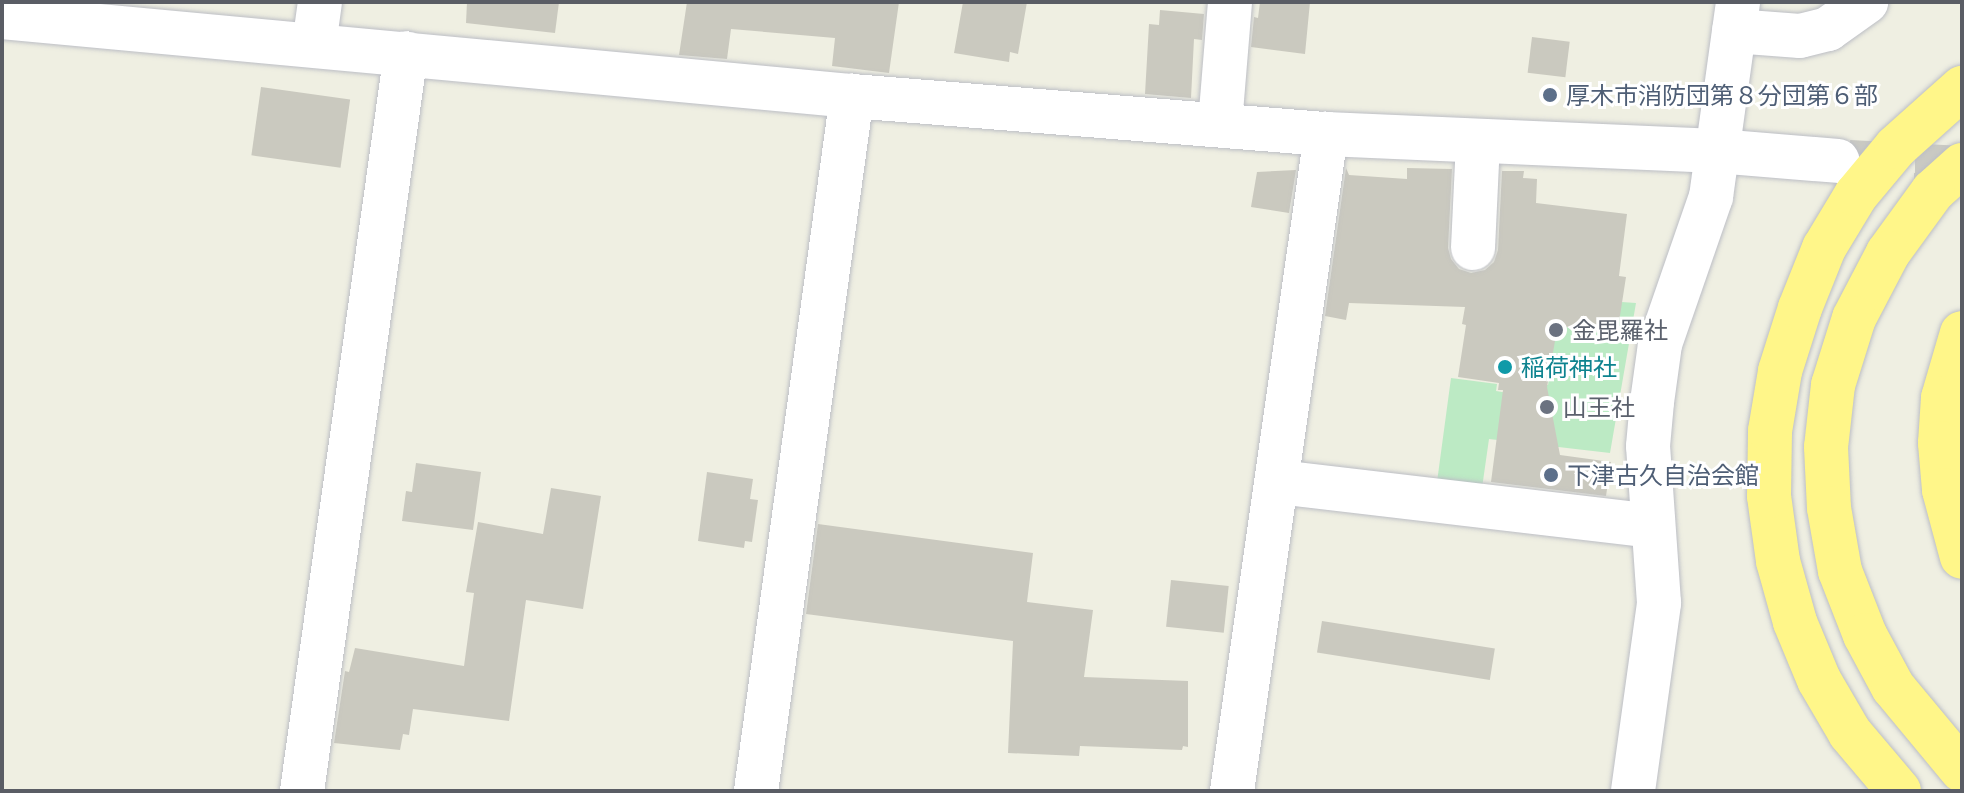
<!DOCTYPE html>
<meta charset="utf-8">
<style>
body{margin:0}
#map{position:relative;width:1964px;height:793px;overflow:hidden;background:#efefe2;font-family:Lato,"Noto Sans JP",sans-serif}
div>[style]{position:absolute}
.green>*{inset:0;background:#bceac4}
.building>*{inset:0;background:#cac9bf;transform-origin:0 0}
.minor-tunnel>*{height:44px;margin-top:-22px;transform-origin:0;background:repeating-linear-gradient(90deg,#cacac3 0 44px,transparent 0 66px)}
.roads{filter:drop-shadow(0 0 2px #bcbec5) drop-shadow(0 0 2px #bcbec5)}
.minor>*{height:44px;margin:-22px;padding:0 22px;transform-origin:22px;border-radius:22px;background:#fff}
.highway>*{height:44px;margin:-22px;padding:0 22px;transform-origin:22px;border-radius:22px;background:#fff689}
.dots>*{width:22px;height:22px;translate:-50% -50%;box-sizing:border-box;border:4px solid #fff;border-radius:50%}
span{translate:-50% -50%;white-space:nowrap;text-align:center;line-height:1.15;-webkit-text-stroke:6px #fff;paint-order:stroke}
.service-label{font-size:24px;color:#4e5e75}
.left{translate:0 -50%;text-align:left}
.worship-label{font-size:24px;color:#5b616d}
.culture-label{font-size:24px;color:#0d838f}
.frame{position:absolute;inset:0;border:4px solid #5a5d65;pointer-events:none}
</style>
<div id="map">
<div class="green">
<i style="clip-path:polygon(1550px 297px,1636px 303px,1610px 453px,1489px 439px,1482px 488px,1437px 482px,1451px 378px,1497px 384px,1496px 391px,1538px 398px,1541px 384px,1548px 385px,1553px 359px,1544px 357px)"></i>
</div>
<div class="building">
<i style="clip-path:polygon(467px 2px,559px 2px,555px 33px,466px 23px)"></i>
<i style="clip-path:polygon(687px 2px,899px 2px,889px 73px,832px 66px,835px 38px,731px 29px,727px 59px,679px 55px)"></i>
<i style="clip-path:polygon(963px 2px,1027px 2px,1018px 54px,1010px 52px,1009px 62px,954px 53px)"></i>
<i style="clip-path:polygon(1260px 2px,1310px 2px,1305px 54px,1251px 47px,1254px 17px,1258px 18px)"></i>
<i style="clip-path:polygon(1160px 10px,1204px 14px,1202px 40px,1194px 39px,1191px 98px,1145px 94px,1149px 24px,1159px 25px)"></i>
<i style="left:1532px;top:37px;width:38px;height:36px;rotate:7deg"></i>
<i style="left:261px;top:87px;width:90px;height:69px;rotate:8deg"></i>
<i style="clip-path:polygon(1346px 168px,1349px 175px,1407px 179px,1407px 168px,1452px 169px,1448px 248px,1451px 259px,1459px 269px,1471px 273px,1485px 270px,1494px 262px,1498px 250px,1502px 171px,1524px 171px,1523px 178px,1537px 179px,1536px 203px,1627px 214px,1619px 276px,1626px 277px,1617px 335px,1561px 326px,1555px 341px,1547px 387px,1560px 455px,1611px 462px,1606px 496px,1491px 482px,1503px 390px,1498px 390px,1499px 383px,1458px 377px,1466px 325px,1462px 324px,1465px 307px,1349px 303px,1346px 320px,1325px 316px)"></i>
<i style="clip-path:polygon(1296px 170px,1289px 213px,1251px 207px,1257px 172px)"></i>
<i style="clip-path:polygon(416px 463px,481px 472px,473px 530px,402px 521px,406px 491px,412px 492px)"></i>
<i style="clip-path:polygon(707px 472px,753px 479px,750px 499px,758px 500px,752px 542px,745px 541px,744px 548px,698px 541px)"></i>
<i style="clip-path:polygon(551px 488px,601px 496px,583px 609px,526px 600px,509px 721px,413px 709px,409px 735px,403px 734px,400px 750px,334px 743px,345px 671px,349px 672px,355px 648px,464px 666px,474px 593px,466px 592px,478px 522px,543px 534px)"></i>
<i style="clip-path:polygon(818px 524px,1033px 553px,1027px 602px,1093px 610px,1084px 677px,1188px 681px,1188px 747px,1183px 746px,1182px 750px,1080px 746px,1079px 756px,1008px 753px,1013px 641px,806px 614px)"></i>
<i style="left:1171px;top:580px;width:58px;height:47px;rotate:6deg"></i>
<i style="left:1322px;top:621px;width:175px;height:32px;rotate:9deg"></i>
</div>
<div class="minor-tunnel">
<i style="left:1849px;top:162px;width:113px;rotate:3deg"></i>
</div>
<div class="roads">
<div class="minor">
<i style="left:2px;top:17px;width:854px;rotate:5.31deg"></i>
<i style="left:852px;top:96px;width:476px;rotate:4.6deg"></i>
<i style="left:1326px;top:134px;width:391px;rotate:2.5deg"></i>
<i style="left:1717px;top:151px;width:121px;rotate:4.7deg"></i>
<i style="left:1734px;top:31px;width:66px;rotate:4.3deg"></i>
<i style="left:1800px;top:36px;width:29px;rotate:-14deg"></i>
<i style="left:1828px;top:29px;width:47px;rotate:-35.4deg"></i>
<i style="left:314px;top:45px;width:43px;rotate:-82.1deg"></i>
<i style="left:1220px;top:124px;width:122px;rotate:-85.3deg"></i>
<i style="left:1473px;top:248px;width:107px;rotate:-87.3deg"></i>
<i style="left:1278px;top:482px;width:376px;rotate:6.7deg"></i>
<i style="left:302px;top:791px;width:745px;rotate:-81.98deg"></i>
<i style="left:756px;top:791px;width:702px;rotate:-82.14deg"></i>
<i style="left:1232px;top:791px;width:664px;rotate:-81.86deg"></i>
<i style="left:1633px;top:791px;width:190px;rotate:-82.1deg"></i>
<i style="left:1659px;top:603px;width:157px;rotate:-94deg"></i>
<i style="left:1648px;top:446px;width:44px;rotate:-84.8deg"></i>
<i style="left:1652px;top:402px;width:59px;rotate:-82.1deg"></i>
<i style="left:1660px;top:344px;width:156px;rotate:-70.9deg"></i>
<i style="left:1711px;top:197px;width:197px;rotate:-82.1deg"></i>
</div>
<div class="highway">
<i style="left:1962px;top:165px;width:39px;rotate:138deg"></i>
<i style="left:1933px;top:191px;width:77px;rotate:126deg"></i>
<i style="left:1888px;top:253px;width:73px;rotate:117.6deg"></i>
<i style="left:1854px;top:318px;width:70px;rotate:107.4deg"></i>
<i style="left:1833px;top:385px;width:62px;rotate:96.4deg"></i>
<i style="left:1826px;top:447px;width:61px;rotate:87.2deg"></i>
<i style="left:1829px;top:508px;width:64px;rotate:80.1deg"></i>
<i style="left:1840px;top:571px;width:69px;rotate:68.7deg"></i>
<i style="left:1865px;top:635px;width:59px;rotate:61.7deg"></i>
<i style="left:1893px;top:687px;width:108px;rotate:50.3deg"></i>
<i style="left:1962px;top:333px;width:68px;rotate:106.3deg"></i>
<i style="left:1943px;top:398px;width:45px;rotate:93.8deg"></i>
<i style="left:1940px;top:443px;width:47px;rotate:85.1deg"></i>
<i style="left:1944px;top:490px;width:69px;rotate:75deg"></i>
<i style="left:1899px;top:791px;width:76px;rotate:-130.2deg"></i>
<i style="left:1850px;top:733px;width:61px;rotate:-120.3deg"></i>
<i style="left:1819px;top:680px;width:63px;rotate:-112.5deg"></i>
<i style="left:1795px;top:622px;width:63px;rotate:-105.6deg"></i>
<i style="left:1778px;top:561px;width:66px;rotate:-97.9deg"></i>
<i style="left:1769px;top:496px;width:65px;rotate:-89.1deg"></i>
<i style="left:1770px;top:431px;width:61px;rotate:-80.5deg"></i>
<i style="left:1780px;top:371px;width:66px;rotate:-72.4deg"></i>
<i style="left:1800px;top:308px;width:65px;rotate:-68.2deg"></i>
<i style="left:1824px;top:248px;width:62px;rotate:-58.9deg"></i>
<i style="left:1856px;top:195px;width:62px;rotate:-50.2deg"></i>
<i style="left:1896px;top:147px;width:89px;rotate:-41.8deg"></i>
</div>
</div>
<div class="dots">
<i style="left:1550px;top:95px;background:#5c6f8a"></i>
<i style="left:1556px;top:330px;background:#6b7280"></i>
<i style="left:1505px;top:367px;background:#0f9aa8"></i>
<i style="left:1547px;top:407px;background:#6b7280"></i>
<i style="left:1551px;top:475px;background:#5c6f8a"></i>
</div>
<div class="service-label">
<span class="left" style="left:1566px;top:95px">厚木市消防団第８分団第６部</span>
<span class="left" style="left:1567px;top:475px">下津古久自治会館</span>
</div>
<div class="worship-label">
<span class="left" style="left:1572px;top:330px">金毘羅社</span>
<span class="left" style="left:1563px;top:407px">山王社</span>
</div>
<div class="culture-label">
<span class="left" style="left:1521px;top:367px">稲荷神社</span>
</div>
<div class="frame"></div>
</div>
